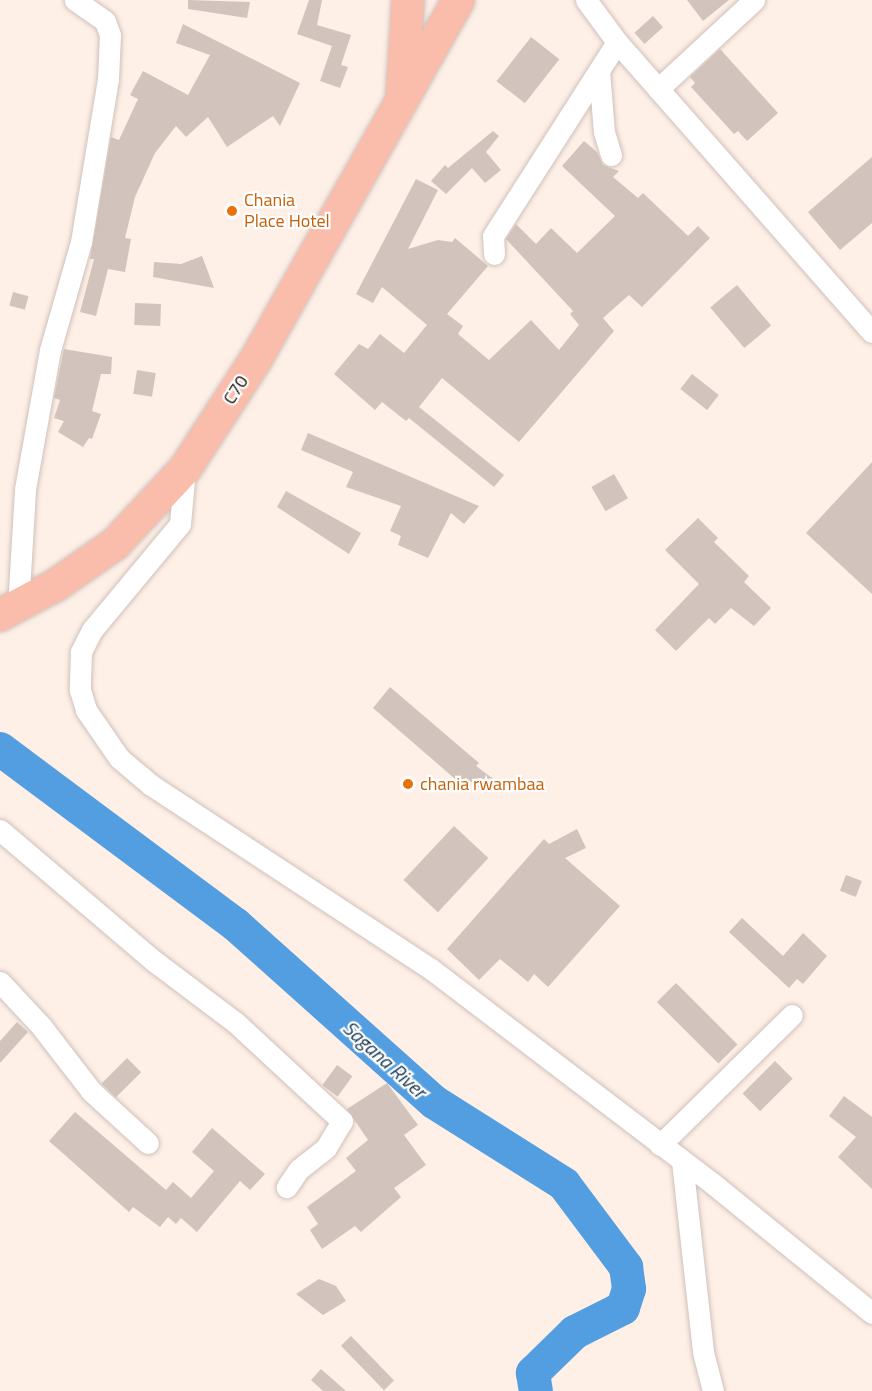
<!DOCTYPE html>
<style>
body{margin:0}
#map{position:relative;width:872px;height:1391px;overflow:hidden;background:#feefe7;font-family:"Titillium Web",sans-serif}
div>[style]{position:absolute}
.river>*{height:34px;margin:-17px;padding:0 17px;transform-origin:17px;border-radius:17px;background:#539ee0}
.building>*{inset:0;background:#d2c4bc;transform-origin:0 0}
.roads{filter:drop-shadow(0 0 2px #cfc1b9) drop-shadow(0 0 2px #cfc1b9)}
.minor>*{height:21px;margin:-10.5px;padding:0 10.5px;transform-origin:10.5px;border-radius:10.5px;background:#fff}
.highway>*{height:32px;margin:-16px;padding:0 16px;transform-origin:16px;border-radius:16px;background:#fabdab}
.dots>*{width:16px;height:16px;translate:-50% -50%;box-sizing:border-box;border:3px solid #fff;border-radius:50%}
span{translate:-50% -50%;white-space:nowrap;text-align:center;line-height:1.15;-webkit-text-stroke:4.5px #fff;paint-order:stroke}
.food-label{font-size:18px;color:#c56008}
.left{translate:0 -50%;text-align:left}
.street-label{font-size:18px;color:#15100d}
.water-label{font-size:20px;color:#173652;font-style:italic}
</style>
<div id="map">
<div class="river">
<i style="left:0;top:749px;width:293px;rotate:36.7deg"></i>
<i style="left:235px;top:924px;width:267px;rotate:41.8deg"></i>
<i style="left:434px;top:1102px;width:154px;rotate:32.2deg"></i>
<i style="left:564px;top:1184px;width:104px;rotate:53.2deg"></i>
<i style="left:626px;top:1267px;width:22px;rotate:82deg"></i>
<i style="left:629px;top:1289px;width:20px;rotate:108deg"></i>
<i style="left:623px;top:1308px;width:54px;rotate:153.4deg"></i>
<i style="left:575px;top:1332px;width:59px;rotate:135.7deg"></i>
<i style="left:533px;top:1373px;width:18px;rotate:81deg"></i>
</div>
<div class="building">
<i style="clip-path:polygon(188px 0,250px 2px,247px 18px,188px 9px)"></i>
<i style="clip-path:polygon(309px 0,322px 0,317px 25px,351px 35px,341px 65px,348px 67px,340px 88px,320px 81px,332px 46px,297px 34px)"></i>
<i style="clip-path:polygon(687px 0,729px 0,703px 21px)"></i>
<i style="left:653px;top:16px;width:15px;height:25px;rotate:48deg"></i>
<i style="clip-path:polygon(183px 24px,300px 83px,280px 126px,273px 116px,227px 147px,208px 117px,186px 137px,176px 126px,155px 153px,135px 197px,125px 238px,131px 239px,125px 272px,108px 269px,96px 316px,80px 312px,94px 259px,90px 259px,111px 137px,119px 140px,138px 99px,130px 95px,143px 71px,188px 95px,210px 55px,176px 43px)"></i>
<i style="left:531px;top:37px;width:36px;height:56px;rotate:38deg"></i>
<i style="clip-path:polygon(720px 49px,778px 113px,747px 141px,738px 131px,734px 134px,691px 87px,695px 83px,690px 77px)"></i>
<i style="clip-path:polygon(493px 131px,499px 136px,486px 152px,501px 170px,485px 183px,472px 168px,446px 194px,431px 181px,445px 165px,448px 168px)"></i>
<i style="clip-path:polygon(584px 141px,597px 152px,603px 165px,619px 171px,613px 177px,638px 198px,643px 193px,688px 236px,698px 226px,710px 238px,642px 307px,629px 295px,603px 318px,614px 331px,519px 442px,442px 378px,419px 407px,504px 475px,494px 487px,409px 418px,406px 421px,382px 402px,375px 410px,334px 374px,359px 344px,368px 349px,380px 334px,404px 353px,427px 325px,382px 287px,373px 303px,356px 294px,416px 179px,438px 190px,408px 249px,438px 240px,452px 242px,455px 238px,488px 266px,447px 314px,463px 326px,458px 334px,489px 360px,531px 320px,559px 350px,579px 325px,570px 314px,573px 311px,506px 239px,516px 224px,536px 244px,551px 228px,577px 253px,615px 216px,562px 166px)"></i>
<i style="clip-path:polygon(872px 157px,872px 223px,840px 250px,808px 212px)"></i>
<i style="clip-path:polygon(202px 256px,214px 288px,153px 277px,154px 262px,181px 264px)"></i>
<i style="left:737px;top:285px;width:53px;height:35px;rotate:50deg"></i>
<i style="left:13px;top:292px;width:16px;height:14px;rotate:15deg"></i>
<i style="left:135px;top:303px;width:26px;height:22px;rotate:2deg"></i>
<i style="clip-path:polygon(64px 349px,112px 357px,111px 374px,101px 374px,92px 411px,101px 414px,92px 439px,89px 438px,83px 447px,58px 432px,64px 421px,54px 418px,60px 400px,54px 398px)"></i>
<i style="left:137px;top:370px;width:19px;height:24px;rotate:9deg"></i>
<i style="left:692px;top:374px;width:34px;height:19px;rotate:38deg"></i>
<i style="clip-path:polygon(308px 433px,479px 506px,464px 524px,451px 513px,428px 558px,398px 545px,401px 536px,390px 531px,401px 506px,346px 487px,353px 472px,301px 450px)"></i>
<i style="clip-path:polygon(872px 462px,872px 594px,806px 533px)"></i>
<i style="left:614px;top:474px;width:28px;height:26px;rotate:60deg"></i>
<i style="clip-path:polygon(286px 491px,361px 533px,349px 554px,277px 507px)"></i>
<i style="clip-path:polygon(698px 518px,718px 538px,714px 542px,749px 576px,744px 582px,771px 608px,754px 626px,731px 608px,715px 624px,709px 618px,676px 651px,655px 630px,699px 584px,665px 550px)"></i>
<i style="clip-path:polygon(390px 687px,479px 763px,476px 766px,495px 780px,486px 793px,466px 778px,461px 784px,373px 708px)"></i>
<i style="left:454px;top:826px;width:47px;height:74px;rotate:43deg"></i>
<i style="clip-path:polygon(577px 829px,586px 848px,565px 858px,620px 906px,548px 987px,534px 974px,528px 982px,500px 959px,479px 980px,447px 949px,544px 839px,549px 844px)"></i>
<i style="left:846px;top:875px;width:17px;height:17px;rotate:21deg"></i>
<i style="clip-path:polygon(742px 918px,783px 956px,803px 933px,827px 956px,803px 984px,797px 979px,789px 988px,729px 932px)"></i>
<i style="left:676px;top:983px;width:87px;height:27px;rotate:45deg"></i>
<i style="clip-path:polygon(17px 1022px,28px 1032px,0 1063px,0 1041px)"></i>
<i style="left:127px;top:1058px;width:20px;height:36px;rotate:45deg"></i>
<i style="left:775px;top:1061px;width:25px;height:46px;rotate:45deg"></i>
<i style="left:337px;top:1065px;width:19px;height:25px;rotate:36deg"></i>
<i style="clip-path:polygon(387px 1083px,418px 1125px,404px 1135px,426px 1165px,394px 1188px,401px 1197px,361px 1232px,355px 1226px,322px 1249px,310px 1230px,318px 1224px,307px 1207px,356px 1171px,346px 1158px,368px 1140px,347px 1109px)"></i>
<i style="clip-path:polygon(844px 1096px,872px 1117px,872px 1189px,838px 1157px,856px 1137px,829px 1116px)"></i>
<i style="clip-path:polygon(75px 1112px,166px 1190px,173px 1182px,191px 1198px,214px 1171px,192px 1152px,212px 1128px,265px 1174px,250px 1190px,240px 1181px,197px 1232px,181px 1218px,176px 1224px,168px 1217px,160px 1227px,133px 1207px,129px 1212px,49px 1141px)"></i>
<i style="clip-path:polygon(319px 1279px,336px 1286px,346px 1301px,323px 1315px,296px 1294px)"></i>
<i style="left:351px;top:1336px;width:62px;height:14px;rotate:46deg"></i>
<i style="clip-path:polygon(321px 1369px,346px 1391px,323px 1391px,311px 1380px)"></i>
</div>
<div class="roads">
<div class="minor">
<i style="left:586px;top:0;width:52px;rotate:53.6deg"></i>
<i style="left:617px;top:42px;width:386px;rotate:48.7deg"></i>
<i style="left:599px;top:71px;width:61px;rotate:85.3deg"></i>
<i style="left:604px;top:132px;width:24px;rotate:73deg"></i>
<i style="left:658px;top:89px;width:131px;rotate:-42.8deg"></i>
<i style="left:494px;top:254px;width:18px;rotate:-93deg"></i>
<i style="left:493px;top:236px;width:230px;rotate:-57.4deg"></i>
<i style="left:185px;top:469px;width:55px;rotate:95.2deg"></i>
<i style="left:180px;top:524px;width:138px;rotate:129.7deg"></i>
<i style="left:92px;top:630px;width:25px;rotate:117deg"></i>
<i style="left:81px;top:652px;width:38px;rotate:92deg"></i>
<i style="left:80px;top:690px;width:21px;rotate:73deg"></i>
<i style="left:86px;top:710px;width:58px;rotate:55.5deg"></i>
<i style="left:119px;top:758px;width:42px;rotate:40.2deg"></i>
<i style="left:151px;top:785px;width:335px;rotate:33.3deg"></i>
<i style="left:431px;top:969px;width:353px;rotate:37.3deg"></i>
<i style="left:712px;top:1183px;width:206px;rotate:39.1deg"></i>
<i style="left:18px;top:608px;width:119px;rotate:-86.6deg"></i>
<i style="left:25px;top:489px;width:141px;rotate:-79.8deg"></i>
<i style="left:50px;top:350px;width:112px;rotate:-74deg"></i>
<i style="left:81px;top:242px;width:165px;rotate:-80.6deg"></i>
<i style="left:108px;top:79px;width:44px;rotate:-87.4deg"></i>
<i style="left:110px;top:35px;width:15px;rotate:-110deg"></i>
<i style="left:105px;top:21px;width:37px;rotate:-145deg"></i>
<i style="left:0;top:830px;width:202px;rotate:40.4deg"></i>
<i style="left:154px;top:961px;width:101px;rotate:37deg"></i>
<i style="left:235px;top:1022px;width:146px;rotate:42.8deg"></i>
<i style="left:342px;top:1121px;width:31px;rotate:121deg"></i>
<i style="left:326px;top:1148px;width:34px;rotate:142deg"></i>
<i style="left:299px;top:1169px;width:22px;rotate:124deg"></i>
<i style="left:0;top:982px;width:60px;rotate:47deg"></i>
<i style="left:41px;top:1026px;width:82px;rotate:52.4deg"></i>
<i style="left:91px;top:1091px;width:77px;rotate:42.4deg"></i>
<i style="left:660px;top:1145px;width:185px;rotate:-44.6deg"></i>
<i style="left:682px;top:1161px;width:192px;rotate:83.7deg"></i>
<i style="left:703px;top:1352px;width:40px;rotate:75.6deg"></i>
</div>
<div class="highway">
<i style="left:402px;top:96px;width:96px;rotate:-86.4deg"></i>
<i style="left:0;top:615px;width:64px;rotate:-28.2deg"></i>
<i style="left:56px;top:585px;width:72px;rotate:-34.8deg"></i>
<i style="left:115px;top:544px;width:103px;rotate:-47deg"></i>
<i style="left:185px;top:469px;width:129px;rotate:-57.1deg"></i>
<i style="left:255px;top:361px;width:414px;rotate:-60.6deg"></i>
</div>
</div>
<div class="dots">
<i style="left:232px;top:211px;background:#e8710a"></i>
<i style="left:408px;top:784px;background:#e8710a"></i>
</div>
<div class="food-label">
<span class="left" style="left:244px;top:211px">Chania<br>Place Hotel</span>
<span class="left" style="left:420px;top:784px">chania rwambaa</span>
</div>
<div class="street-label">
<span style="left:236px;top:390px;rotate:-57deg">C70</span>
</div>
<div class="water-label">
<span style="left:385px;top:1059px;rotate:42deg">Sagana River</span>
</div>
</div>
